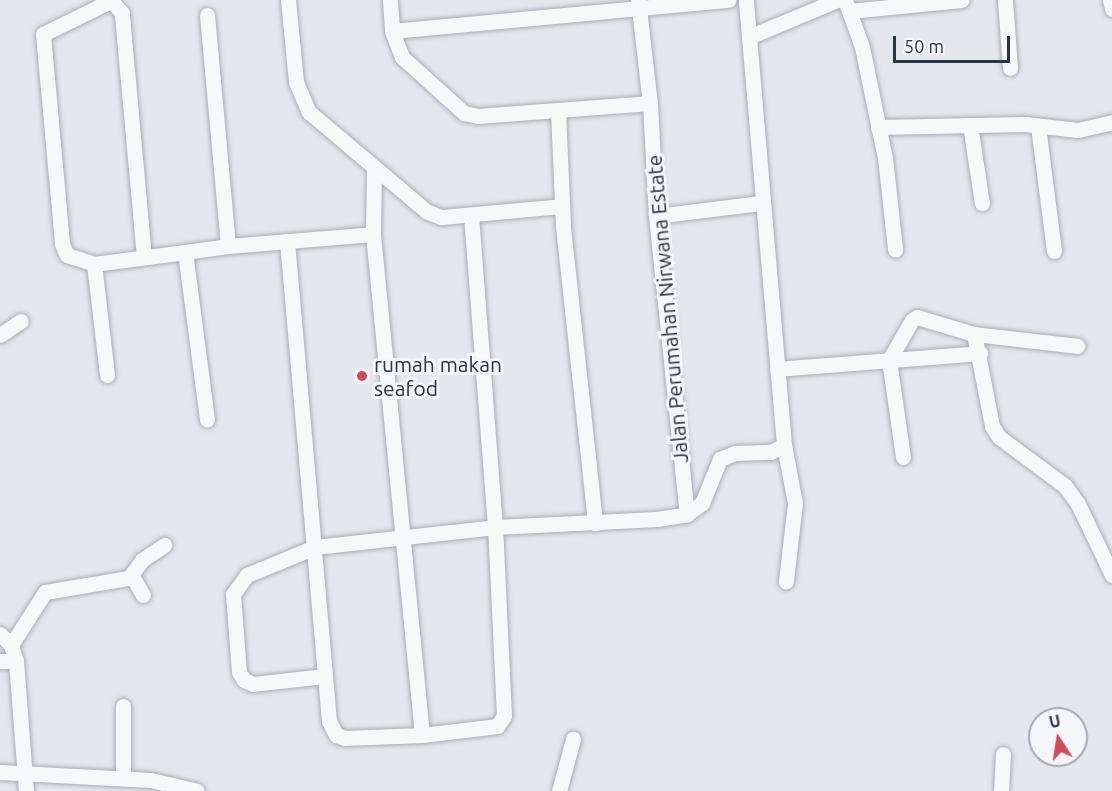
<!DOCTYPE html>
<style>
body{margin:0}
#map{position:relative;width:1112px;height:791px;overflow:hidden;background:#e4e7ec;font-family:Ubuntu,sans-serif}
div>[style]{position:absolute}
.roads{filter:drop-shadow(0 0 2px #a9aeb7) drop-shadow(0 0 2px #a9aeb7)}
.minor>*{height:15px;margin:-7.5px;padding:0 7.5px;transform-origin:7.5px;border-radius:7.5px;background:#f7f8fa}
.dots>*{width:16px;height:16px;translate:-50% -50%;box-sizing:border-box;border:3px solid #f4f6f9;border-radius:50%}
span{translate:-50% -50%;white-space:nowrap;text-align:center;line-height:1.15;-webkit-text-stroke:6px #f4f6f9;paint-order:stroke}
.street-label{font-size:21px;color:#2b3445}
.poi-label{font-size:21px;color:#2b3445}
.left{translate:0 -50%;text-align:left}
.north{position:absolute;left:1028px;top:707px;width:60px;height:60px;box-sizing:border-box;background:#f4f6f9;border:2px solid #a4a8b1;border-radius:50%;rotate:348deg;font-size:16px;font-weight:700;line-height:24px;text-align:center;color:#2b3445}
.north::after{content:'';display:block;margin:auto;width:21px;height:27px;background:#d1495b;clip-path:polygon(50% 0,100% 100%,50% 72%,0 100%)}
.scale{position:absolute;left:893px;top:36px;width:117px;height:27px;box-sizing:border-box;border:3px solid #2b3445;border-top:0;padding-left:8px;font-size:18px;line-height:21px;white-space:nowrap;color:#2b3445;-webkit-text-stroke:4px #f4f6f9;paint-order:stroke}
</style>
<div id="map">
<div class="roads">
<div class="minor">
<i style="left:288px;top:0;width:82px;rotate:84.4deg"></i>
<i style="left:296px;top:82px;width:33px;rotate:67deg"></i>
<i style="left:309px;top:112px;width:153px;rotate:40.2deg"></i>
<i style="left:426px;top:211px;width:16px;rotate:22deg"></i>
<i style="left:441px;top:217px;width:121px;rotate:-5.2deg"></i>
<i style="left:390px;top:0;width:31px;rotate:86deg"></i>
<i style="left:392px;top:31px;width:28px;rotate:69deg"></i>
<i style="left:402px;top:57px;width:84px;rotate:42.1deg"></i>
<i style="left:464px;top:113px;width:14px;rotate:12deg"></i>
<i style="left:478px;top:116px;width:172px;rotate:-4.3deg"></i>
<i style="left:638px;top:0;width:104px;rotate:83.4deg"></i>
<i style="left:650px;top:103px;width:113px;rotate:87deg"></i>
<i style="left:656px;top:216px;width:300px;rotate:84.1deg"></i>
<i style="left:845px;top:0;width:50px;rotate:70.1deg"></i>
<i style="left:862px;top:47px;width:113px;rotate:78.3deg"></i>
<i style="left:885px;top:158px;width:92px;rotate:83.7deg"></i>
<i style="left:1005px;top:0;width:68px;rotate:85.8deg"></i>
<i style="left:1110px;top:0;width:9px;rotate:77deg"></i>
<i style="left:849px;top:11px;width:113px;rotate:-5.6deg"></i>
<i style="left:207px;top:15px;width:232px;rotate:84.8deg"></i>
<i style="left:392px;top:31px;width:338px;rotate:-5.3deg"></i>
<i style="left:751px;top:36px;width:93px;rotate:-22.7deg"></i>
<i style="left:558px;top:111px;width:116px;rotate:87.5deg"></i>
<i style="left:563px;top:227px;width:298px;rotate:83.8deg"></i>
<i style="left:970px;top:125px;width:79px;rotate:81.3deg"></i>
<i style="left:1038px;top:126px;width:126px;rotate:82.7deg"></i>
<i style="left:878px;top:127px;width:147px;rotate:-1.2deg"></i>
<i style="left:1025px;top:124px;width:53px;rotate:6.5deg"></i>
<i style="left:1078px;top:130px;width:35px;rotate:-13deg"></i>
<i style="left:656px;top:216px;width:106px;rotate:-7.1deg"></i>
<i style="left:287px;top:241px;width:482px;rotate:85deg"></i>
<i style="left:329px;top:721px;width:16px;rotate:63deg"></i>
<i style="left:336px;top:735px;width:9px;rotate:18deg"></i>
<i style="left:345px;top:738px;width:77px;rotate:-2.2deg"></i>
<i style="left:422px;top:735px;width:503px;rotate:-95.59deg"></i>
<i style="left:373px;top:234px;width:66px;rotate:-89.1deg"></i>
<i style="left:185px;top:252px;width:169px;rotate:82.5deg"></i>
<i style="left:144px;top:257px;width:245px;rotate:-95.2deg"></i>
<i style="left:122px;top:13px;width:13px;rotate:-132deg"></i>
<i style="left:113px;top:3px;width:7px;rotate:180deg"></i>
<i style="left:106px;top:3px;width:70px;rotate:153.8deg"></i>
<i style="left:43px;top:34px;width:211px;rotate:84.8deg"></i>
<i style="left:62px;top:244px;width:12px;rotate:66deg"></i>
<i style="left:67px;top:255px;width:28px;rotate:18deg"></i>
<i style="left:94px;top:264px;width:92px;rotate:-7.5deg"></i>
<i style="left:185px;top:252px;width:43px;rotate:-7.9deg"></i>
<i style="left:228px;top:246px;width:145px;rotate:-4.7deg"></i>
<i style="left:94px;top:264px;width:112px;rotate:83.3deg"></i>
<i style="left:974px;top:334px;width:94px;rotate:78.9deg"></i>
<i style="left:992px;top:426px;width:13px;rotate:58deg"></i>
<i style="left:999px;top:437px;width:82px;rotate:36.6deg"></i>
<i style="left:1065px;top:486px;width:22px;rotate:54deg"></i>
<i style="left:1078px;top:504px;width:79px;rotate:64.4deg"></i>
<i style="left:0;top:335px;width:25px;rotate:-34deg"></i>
<i style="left:777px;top:369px;width:204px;rotate:-4.5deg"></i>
<i style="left:784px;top:445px;width:59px;rotate:79.3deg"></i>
<i style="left:795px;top:503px;width:79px;rotate:96.6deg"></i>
<i style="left:903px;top:457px;width:98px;rotate:-98.2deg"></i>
<i style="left:889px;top:360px;width:46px;rotate:-60.1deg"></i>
<i style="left:912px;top:320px;width:6px;rotate:-31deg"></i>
<i style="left:917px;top:317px;width:59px;rotate:16.6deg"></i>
<i style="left:974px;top:334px;width:104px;rotate:6.6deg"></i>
<i style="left:132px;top:576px;width:22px;rotate:60deg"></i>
<i style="left:0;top:634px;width:16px;rotate:45deg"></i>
<i style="left:11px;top:645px;width:17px;rotate:73deg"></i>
<i style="left:16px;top:661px;width:130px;rotate:85.6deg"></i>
<i style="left:11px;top:645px;width:63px;rotate:-57.3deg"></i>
<i style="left:45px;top:592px;width:85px;rotate:-9.5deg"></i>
<i style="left:129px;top:578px;width:22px;rotate:-54deg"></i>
<i style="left:142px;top:560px;width:27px;rotate:-34deg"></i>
<i style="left:0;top:661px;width:16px"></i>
<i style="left:325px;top:676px;width:72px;rotate:173.7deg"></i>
<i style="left:253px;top:684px;width:10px;rotate:-156deg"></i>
<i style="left:244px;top:680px;width:9px;rotate:-122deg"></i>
<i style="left:239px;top:672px;width:78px;rotate:-94.4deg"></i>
<i style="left:233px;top:594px;width:24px;rotate:-54deg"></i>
<i style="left:247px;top:575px;width:74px;rotate:-22.4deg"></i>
<i style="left:315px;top:547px;width:181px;rotate:-6.3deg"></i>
<i style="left:495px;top:527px;width:162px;rotate:-2.8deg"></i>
<i style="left:657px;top:519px;width:30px;rotate:-9deg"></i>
<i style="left:687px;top:514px;width:19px;rotate:-36deg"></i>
<i style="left:702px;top:503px;width:48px;rotate:-67.8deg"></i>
<i style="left:720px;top:459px;width:16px;rotate:-22deg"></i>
<i style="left:735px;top:453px;width:36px;rotate:-2deg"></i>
<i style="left:771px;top:452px;width:15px;rotate:-28deg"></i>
<i style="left:784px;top:445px;width:447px;rotate:-94.9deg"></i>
<i style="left:422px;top:735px;width:76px;rotate:-6.8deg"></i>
<i style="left:497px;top:726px;width:12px;rotate:-55deg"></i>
<i style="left:504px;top:716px;width:189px;rotate:-92.7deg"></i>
<i style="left:495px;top:527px;width:313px;rotate:-94.4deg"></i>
<i style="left:0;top:772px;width:151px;rotate:3deg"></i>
<i style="left:151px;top:780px;width:47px;rotate:13.4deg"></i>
<i style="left:123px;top:778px;width:72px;rotate:-90deg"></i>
<i style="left:559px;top:791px;width:54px;rotate:-74.9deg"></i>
<i style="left:1001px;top:791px;width:37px;rotate:-87deg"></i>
</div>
</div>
<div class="dots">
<i style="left:362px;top:376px;background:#d1495b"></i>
</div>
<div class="street-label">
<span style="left:667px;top:309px;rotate:-95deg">Jalan Perumahan Nirwana Estate</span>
</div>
<div class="poi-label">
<span class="left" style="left:374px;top:376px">rumah makan<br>seafod</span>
</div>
<div class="north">U</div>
<div class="scale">50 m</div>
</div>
